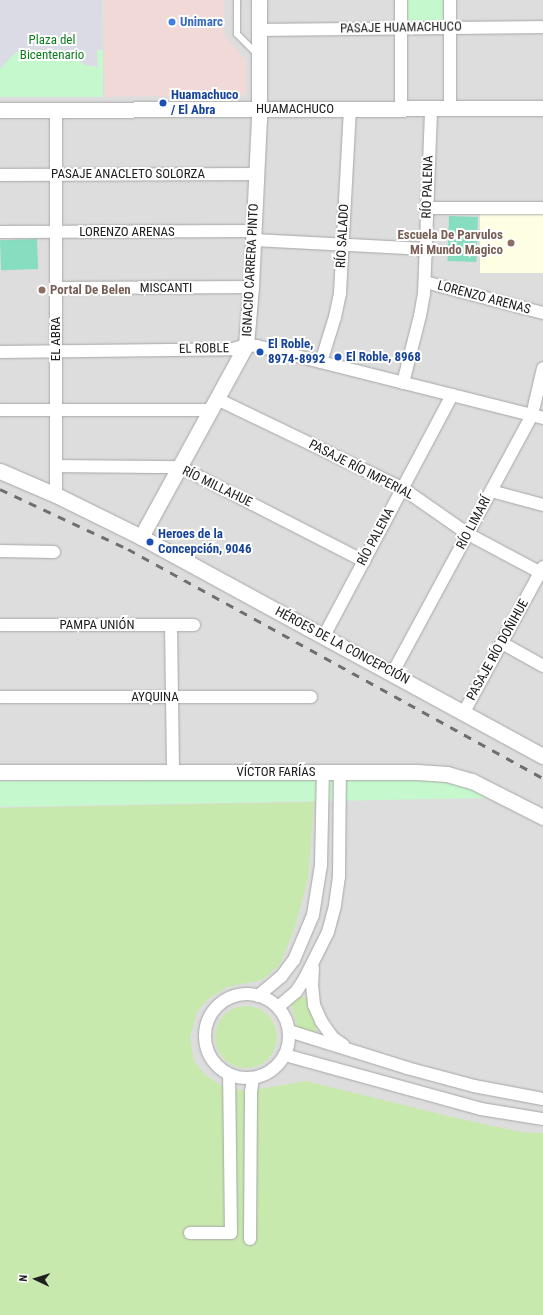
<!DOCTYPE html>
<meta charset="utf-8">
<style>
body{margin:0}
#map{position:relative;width:543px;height:1315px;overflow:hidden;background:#f0ede7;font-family:"Roboto Condensed",sans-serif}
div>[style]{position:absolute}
.residential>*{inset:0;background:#dedddd;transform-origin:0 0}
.commercial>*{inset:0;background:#f0d9d7}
.education>*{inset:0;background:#fdfee2;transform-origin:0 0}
.grass>*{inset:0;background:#c8e9ae}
.round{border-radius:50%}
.park>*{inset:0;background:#c5f8cc;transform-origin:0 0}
.pitch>*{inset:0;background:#87ddc0;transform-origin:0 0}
.plaza>*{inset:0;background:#dbdbe6}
.roads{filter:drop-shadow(0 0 1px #a7a7a7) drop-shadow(0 0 1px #a7a7a7)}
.service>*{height:6px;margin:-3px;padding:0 3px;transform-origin:3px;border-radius:3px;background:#fff}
.minor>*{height:12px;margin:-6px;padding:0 6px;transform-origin:6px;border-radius:6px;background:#fff}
.minor>.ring{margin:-6px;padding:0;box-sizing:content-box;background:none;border:12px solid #fff;border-radius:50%}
.tertiary>*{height:15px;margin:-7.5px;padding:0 7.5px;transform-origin:7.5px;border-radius:7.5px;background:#fff}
.rail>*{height:3px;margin-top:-1.5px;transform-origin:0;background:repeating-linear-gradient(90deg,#6e6e6e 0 8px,transparent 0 16px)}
.dots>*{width:11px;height:11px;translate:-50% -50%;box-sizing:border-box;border:2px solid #fff;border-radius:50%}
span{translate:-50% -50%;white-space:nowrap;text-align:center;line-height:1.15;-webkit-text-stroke:4px #fff;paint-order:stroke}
.shop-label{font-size:13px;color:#366cbe;font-weight:700}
.left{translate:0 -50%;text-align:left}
.street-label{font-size:13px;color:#202020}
.park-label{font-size:13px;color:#0e7e1d}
.transit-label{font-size:13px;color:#164399;font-weight:700}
.education-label{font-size:13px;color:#785e54;font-weight:700}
.right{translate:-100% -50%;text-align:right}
.north{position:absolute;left:16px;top:1259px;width:40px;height:40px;-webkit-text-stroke:3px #fff;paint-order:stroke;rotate:274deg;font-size:11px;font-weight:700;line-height:16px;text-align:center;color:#202020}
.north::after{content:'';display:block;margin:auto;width:14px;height:18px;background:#202020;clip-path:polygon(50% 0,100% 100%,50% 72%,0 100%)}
</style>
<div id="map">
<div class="residential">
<i style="left:0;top:0;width:543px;height:1315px"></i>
</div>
<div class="commercial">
<i style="clip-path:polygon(103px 0,224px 0,225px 36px,246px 60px,246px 95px,104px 97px)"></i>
</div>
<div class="education">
<i style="left:480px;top:213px;width:63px;height:60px"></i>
</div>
<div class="grass">
<i style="clip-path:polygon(314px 802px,308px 879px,294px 930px,280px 964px,262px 980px,227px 987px,207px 1000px,197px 1012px,190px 1038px,194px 1061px,205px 1075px,222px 1086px,246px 1091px,306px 1081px,452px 1117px,520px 1132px,543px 1133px,543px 1315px,0 1315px,0 808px)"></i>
<i style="clip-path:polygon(301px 996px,306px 998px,316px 1026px,317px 1030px,315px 1033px,301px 1030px,297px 1026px,292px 1007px,292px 1004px)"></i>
<i class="round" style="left:215px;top:1006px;width:62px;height:62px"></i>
</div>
<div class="park">
<i style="left:0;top:0;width:103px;height:97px"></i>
<i style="left:406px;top:0;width:37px;height:22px"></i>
<i style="clip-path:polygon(433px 778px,460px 781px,492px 798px,0 807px,0 781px)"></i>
</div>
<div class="pitch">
<i style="left:449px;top:216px;width:29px;height:45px;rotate:2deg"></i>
<i style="left:37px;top:239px;width:30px;height:37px;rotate:88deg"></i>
</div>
<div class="plaza">
<i style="clip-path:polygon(0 0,102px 0,103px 50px,97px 50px,98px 67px,85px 65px,74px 57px,60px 55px,59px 48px,54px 52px,16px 52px,0 69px)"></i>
</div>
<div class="roads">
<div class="service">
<i style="left:237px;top:0;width:34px;rotate:90deg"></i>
<i style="left:237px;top:34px;width:27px;rotate:45deg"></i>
</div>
<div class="minor">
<i style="left:401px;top:0;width:108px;rotate:90deg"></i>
<i style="left:450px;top:0;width:108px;rotate:90deg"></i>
<i style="left:259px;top:30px;width:284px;rotate:-0.6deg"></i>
<i style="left:56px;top:110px;width:385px;rotate:90deg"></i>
<i style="left:0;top:175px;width:257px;rotate:-0.2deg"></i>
<i style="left:427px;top:208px;width:116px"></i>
<i style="left:0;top:232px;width:254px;rotate:-0.2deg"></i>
<i style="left:254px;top:240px;width:172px;rotate:3deg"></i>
<i style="left:425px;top:282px;width:122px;rotate:14.7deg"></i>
<i style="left:56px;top:288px;width:195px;rotate:-0.3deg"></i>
<i style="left:0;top:352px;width:233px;rotate:-0.7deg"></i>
<i style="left:233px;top:349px;width:14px;rotate:-17deg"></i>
<i style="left:246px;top:345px;width:11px;rotate:5deg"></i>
<i style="left:257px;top:346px;width:295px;rotate:14.1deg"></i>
<i style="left:321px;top:362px;width:47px;rotate:-72.7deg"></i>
<i style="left:335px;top:317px;width:25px;rotate:-78deg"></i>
<i style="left:340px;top:293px;width:185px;rotate:-86.9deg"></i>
<i style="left:403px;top:383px;width:69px;rotate:-75.8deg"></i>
<i style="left:420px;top:316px;width:22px;rotate:-80deg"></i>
<i style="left:424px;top:294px;width:186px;rotate:-87.8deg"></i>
<i style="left:217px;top:399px;width:205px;rotate:25.7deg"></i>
<i style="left:402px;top:488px;width:80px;rotate:34.9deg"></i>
<i style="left:468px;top:534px;width:85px;rotate:28.1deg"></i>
<i style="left:0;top:410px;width:211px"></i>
<i style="left:56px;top:466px;width:124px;rotate:0.5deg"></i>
<i style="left:180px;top:467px;width:207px;rotate:27.1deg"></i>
<i style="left:491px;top:491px;width:54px;rotate:15.1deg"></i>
<i style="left:0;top:551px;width:54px;rotate:1.1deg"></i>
<i style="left:0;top:625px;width:194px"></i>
<i style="left:171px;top:625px;width:147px;rotate:89.2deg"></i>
<i style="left:324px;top:636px;width:273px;rotate:-62deg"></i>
<i style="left:502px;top:643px;width:47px;rotate:29.3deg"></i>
<i style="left:392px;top:674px;width:294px;rotate:-61.6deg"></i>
<i style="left:532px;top:415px;width:48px;rotate:-76.8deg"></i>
<i style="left:0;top:697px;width:311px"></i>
<i style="left:464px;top:712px;width:165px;rotate:-61.4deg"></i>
<i style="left:313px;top:968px;width:17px;rotate:93deg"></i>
<i style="left:312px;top:985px;width:20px;rotate:84deg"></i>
<i style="left:314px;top:1005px;width:17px;rotate:66deg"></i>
<i style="left:321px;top:1021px;width:19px;rotate:55deg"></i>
<i style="left:332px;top:1037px;width:14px;rotate:36deg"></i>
<i class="ring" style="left:205px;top:994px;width:72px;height:72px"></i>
<i style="left:258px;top:996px;width:30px;rotate:-40deg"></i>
<i style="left:281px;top:977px;width:21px;rotate:-53deg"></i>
<i style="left:294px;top:960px;width:49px;rotate:-67.1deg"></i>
<i style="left:313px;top:915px;width:51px;rotate:-80.9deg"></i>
<i style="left:321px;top:865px;width:93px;rotate:-88.8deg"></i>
<i style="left:278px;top:1007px;width:23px;rotate:-40deg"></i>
<i style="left:296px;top:992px;width:17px;rotate:-57deg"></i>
<i style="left:305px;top:978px;width:51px;rotate:-63.4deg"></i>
<i style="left:328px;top:932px;width:28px;rotate:-75deg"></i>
<i style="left:335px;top:905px;width:28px;rotate:-82deg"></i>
<i style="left:339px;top:877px;width:105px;rotate:-89.5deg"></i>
<i style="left:289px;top:1031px;width:124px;rotate:17.4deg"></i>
<i style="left:407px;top:1068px;width:69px;rotate:15deg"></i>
<i style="left:474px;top:1086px;width:70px;rotate:10.7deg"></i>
<i style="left:285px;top:1055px;width:203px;rotate:15.4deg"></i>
<i style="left:481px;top:1109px;width:63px;rotate:9.2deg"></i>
<i style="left:190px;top:1233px;width:41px"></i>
<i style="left:231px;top:1233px;width:158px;rotate:-90.7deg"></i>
<i style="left:250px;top:1239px;width:147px;rotate:-89.6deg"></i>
<i style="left:251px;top:1092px;width:14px;rotate:-82deg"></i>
</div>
<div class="tertiary">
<i style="left:0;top:110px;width:543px;rotate:-0.21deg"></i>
<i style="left:0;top:471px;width:61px;rotate:23.2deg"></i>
<i style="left:56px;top:495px;width:95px;rotate:26.3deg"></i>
<i style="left:141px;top:537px;width:458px;rotate:28.6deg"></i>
<i style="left:141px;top:537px;width:219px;rotate:-61.3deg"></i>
<i style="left:246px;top:345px;width:58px;rotate:-85.1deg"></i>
<i style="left:251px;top:287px;width:167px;rotate:-87.3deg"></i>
<i style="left:259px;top:120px;width:120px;rotate:-90deg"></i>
<i style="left:0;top:772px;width:417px"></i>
<i style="left:417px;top:772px;width:30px;rotate:4deg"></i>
<i style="left:447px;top:774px;width:26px;rotate:16deg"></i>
<i style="left:472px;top:781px;width:80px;rotate:26.9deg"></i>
</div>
</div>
<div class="rail">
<i style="left:0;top:489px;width:141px;rotate:25.1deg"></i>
<i style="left:128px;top:549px;width:474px;rotate:28.9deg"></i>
</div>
<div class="dots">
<i style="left:172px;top:22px;background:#3f7fe0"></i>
<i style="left:163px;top:103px;background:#1a4fb4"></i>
<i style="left:511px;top:243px;background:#8d6e63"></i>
<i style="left:42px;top:290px;background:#8d6e63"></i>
<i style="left:260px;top:352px;background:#1a4fb4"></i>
<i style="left:338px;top:357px;background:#1a4fb4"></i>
<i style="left:150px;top:542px;background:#1a4fb4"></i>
</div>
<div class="shop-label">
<span class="left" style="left:180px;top:22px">Unimarc</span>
</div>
<div class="street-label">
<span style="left:401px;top:28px;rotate:-1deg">PASAJE HUAMACHUCO</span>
<span style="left:295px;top:109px">HUAMACHUCO</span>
<span style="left:128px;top:174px">PASAJE ANACLETO SOLORZA</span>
<span style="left:428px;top:187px;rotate:-88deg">RÍO PALENA</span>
<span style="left:127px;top:232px">LORENZO ARENAS</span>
<span style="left:343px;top:236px;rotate:-87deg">RÍO SALADO</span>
<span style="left:251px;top:270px;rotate:-87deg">IGNACIO CARRERA PINTO</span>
<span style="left:166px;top:288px">MISCANTI</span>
<span style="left:484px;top:298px;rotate:15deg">LORENZO ARENAS</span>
<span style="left:56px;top:339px;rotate:-90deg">EL ABRA</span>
<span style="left:204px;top:349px;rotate:-1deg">EL ROBLE</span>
<span style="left:361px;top:470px;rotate:27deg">PASAJE RÍO IMPERIAL</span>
<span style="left:217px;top:487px;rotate:26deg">RÍO MILLAHUE</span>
<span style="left:474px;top:523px;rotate:-62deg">RÍO LIMARÍ</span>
<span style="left:376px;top:537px;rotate:-62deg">RÍO PALENA</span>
<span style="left:97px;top:625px">PAMPA UNIÓN</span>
<span style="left:342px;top:646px;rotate:28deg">HÉROES DE LA CONCEPCIÓN</span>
<span style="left:498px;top:650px;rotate:-61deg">PASAJE RÍO DOÑIHUE</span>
<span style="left:155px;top:697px">AYQUINA</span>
<span style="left:276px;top:772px">VÍCTOR FARÍAS</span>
</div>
<div class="park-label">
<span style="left:52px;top:48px">Plaza del<br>Bicentenario</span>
</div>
<div class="transit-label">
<span class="left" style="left:171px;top:103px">Huamachuco<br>/ El Abra</span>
<span class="left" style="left:268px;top:352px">El Roble,<br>8974-8992</span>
<span class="left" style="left:346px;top:357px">El Roble, 8968</span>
<span class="left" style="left:158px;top:542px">Heroes de la<br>Concepción, 9046</span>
</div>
<div class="education-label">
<span class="right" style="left:503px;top:243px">Escuela De Parvulos<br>Mi Mundo Magico</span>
<span class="left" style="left:50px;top:290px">Portal De Belen</span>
</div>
<div class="north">N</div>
</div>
